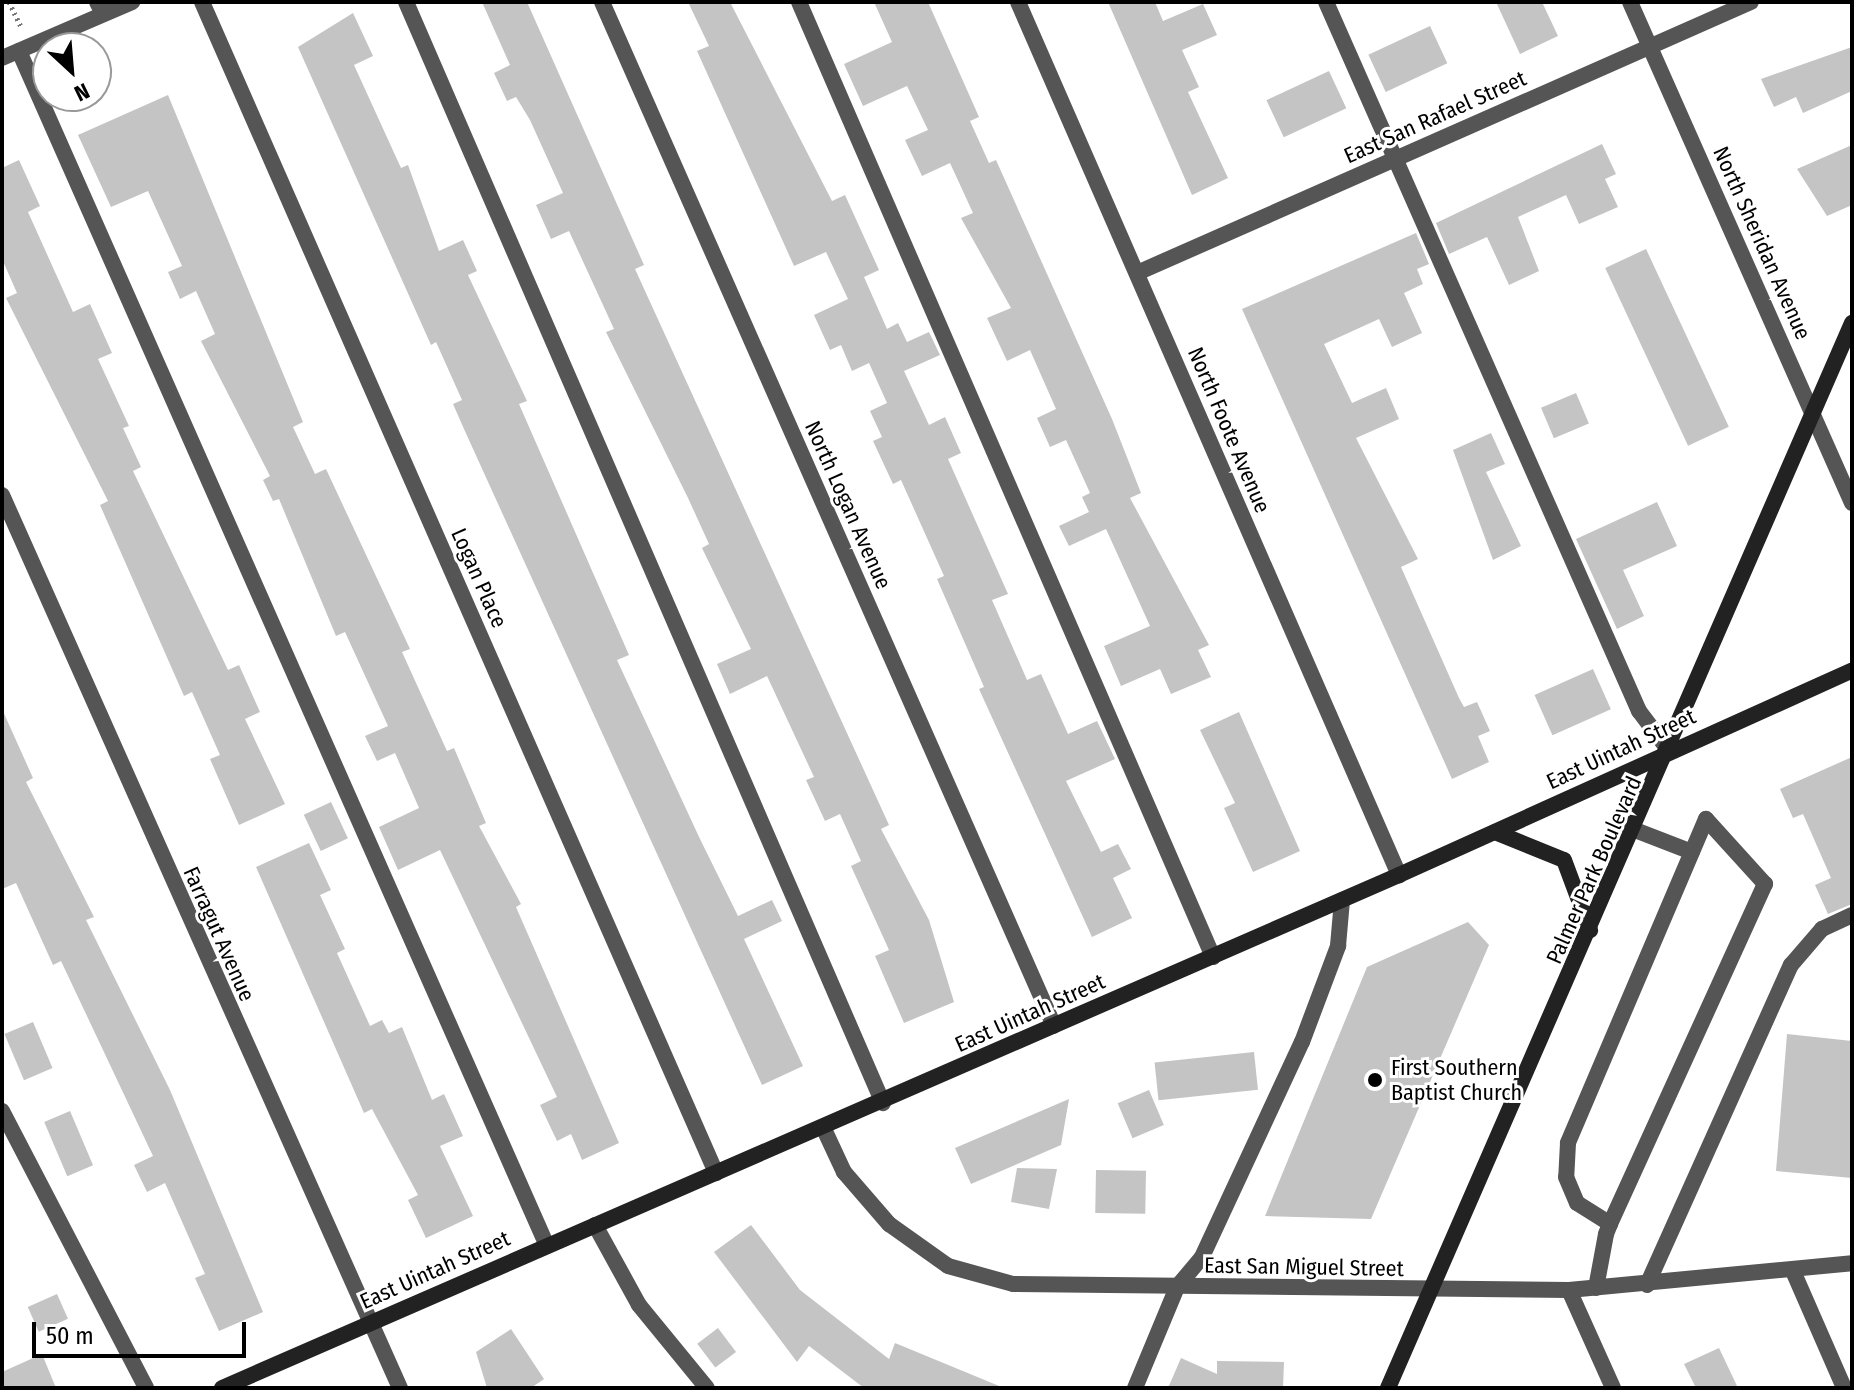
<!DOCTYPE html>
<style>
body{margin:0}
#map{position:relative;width:1854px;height:1390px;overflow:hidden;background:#fff;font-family:"Fira Sans Condensed",sans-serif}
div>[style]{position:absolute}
.building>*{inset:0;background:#c4c4c4;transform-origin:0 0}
.path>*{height:5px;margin-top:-2.5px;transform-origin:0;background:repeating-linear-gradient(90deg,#777 0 2px,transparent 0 6px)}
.service>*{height:16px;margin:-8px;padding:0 8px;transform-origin:8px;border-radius:8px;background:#555}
.minor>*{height:16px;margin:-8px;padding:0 8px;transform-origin:8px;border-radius:8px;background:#555}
.secondary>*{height:16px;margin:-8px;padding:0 8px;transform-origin:8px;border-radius:8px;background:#222}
.dots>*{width:22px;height:22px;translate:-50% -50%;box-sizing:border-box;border:4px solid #fff;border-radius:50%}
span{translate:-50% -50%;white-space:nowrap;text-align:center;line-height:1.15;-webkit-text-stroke:6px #fff;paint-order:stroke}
.street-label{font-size:22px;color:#000}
.poi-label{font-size:22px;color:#000}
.left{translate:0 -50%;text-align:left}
.frame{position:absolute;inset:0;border:4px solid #000;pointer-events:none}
.north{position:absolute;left:32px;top:32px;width:80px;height:80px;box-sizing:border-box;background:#fff;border:2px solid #999;border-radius:50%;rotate:154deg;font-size:22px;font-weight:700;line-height:32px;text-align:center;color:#000}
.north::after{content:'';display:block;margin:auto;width:28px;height:36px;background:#000;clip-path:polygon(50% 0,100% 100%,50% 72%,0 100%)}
.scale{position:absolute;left:32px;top:1322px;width:214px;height:36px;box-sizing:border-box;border:4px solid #000;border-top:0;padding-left:10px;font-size:24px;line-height:28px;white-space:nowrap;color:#000;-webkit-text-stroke:6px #fff;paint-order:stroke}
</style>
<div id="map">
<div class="building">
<i style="clip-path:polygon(482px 2px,527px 2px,644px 265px,635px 269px,889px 825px,881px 829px,929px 920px,954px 1002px,904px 1023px,875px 956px,889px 950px,851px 866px,861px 861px,840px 814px,825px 821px,806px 780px,814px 777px,767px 676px,730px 694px,717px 664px,751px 649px,702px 548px,709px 544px,688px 498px,606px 332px,614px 329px,569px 231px,551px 239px,536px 205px,563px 193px,530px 120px,516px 97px,507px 101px,494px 73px,510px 65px)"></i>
<i style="clip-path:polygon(688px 2px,730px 2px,832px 201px,845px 195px,879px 270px,864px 277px,887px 329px,898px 323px,907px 342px,929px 332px,940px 355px,904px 371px,929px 425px,945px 417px,961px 453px,948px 459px,1008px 594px,992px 600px,1027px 680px,1041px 674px,1068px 734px,1097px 721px,1115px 759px,1066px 781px,1101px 852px,1118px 844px,1131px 869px,1113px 878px,1132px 918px,1092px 937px,979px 689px,984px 687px,937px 579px,944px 576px,901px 480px,893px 484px,873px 441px,882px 437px,870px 411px,887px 403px,869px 363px,852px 371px,841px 345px,830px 350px,814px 315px,848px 299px,826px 252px,794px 266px,697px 51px,709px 46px)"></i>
<i style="clip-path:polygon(874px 2px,928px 2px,979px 117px,970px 121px,989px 163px,996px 160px,1112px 419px,1141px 493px,1130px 498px,1209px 645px,1198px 650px,1211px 677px,1171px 694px,1160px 669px,1121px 686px,1104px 646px,1150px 626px,1106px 529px,1069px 546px,1059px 526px,1089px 512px,1082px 497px,1090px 493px,1066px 440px,1050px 447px,1037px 418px,1056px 409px,1030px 350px,1007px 361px,987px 318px,1011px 308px,961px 218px,973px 213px,950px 163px,922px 176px,905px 140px,928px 130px,907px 86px,863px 106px,844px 64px,892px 42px)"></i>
<i style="clip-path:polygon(1108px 2px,1155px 2px,1163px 21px,1203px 4px,1217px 35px,1182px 50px,1199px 87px,1188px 92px,1228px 178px,1192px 195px)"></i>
<i style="clip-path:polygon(1496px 2px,1542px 2px,1558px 36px,1520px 54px)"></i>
<i style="clip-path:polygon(353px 13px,373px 56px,354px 65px,401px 168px,408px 165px,439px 251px,463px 240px,477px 271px,468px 275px,527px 401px,519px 404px,629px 655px,617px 660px,700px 839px,738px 916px,772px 900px,782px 921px,744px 939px,803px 1066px,762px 1085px,464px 429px,453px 404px,462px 400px,436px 342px,431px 345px,298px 47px)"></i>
<i style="left:1430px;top:26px;width:41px;height:68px;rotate:65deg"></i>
<i style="clip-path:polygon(1852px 47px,1852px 91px,1803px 113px,1796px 97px,1774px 107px,1761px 79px)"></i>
<i style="left:1329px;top:71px;width:41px;height:69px;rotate:65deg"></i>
<i style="clip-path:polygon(168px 95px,303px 422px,293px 427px,315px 474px,326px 469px,410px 649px,402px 652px,447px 751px,454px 748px,486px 823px,479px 826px,521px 904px,516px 907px,619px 1143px,582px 1160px,571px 1134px,557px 1141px,540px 1105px,557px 1097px,440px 850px,398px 870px,379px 827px,419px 808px,395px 753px,377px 761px,365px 736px,388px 726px,345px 632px,336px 636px,279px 499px,273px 501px,263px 480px,270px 476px,201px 341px,215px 334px,196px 291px,180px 299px,168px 272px,182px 266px,148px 191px,111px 207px,78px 135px)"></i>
<i style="clip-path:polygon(1602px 144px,1616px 174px,1605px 179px,1618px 207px,1579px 224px,1566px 195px,1518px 217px,1539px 271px,1509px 285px,1487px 237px,1449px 254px,1436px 223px)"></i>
<i style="clip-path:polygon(1852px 145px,1852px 205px,1827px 216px,1797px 169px)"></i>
<i style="clip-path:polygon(19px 160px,40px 206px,28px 212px,73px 312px,90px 304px,112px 353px,98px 359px,129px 426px,123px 428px,141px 467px,133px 471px,228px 670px,239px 665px,260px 712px,245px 719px,285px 804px,239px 825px,210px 759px,220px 755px,192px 692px,184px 696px,100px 505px,108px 501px,6px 298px,17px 293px,2px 259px,2px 168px)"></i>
<i style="clip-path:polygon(1416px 233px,1429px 264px,1417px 269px,1423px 284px,1404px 293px,1422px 333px,1392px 347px,1379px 319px,1324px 344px,1352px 403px,1386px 388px,1399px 419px,1356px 438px,1418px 559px,1401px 567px,1459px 698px,1464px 707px,1477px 702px,1490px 731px,1478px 736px,1489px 762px,1452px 779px,1242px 309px)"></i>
<i style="left:1646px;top:249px;width:196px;height:45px;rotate:65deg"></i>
<i style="left:1576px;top:393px;width:33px;height:38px;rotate:67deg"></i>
<i style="clip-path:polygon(1491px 433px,1505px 464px,1486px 472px,1521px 546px,1493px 560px,1453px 450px)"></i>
<i style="clip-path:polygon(1657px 502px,1677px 546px,1623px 570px,1644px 616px,1617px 629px,1576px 539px)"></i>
<i style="left:1593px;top:669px;width:44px;height:64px;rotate:66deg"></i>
<i style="clip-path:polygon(2px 709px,33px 778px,26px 782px,94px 917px,86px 920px,170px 1090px,263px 1312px,219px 1331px,195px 1278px,205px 1274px,165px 1183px,147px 1192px,134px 1165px,153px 1156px,61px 961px,53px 965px,16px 883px,2px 889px)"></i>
<i style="clip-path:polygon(1239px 712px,1300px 851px,1253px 872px,1224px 808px,1235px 803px,1200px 730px)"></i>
<i style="clip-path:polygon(1852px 757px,1852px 904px,1828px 914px,1815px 885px,1831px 878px,1803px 814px,1793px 818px,1780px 789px)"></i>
<i style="left:331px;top:802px;width:40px;height:30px;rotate:65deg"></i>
<i style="clip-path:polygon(309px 843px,331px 890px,320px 895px,345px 949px,337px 953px,370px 1026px,382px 1020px,389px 1033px,402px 1027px,432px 1100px,444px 1094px,463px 1136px,440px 1146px,473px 1216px,426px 1238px,408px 1200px,418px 1195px,372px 1109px,364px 1113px,256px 867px)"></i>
<i style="clip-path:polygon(1468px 922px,1489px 945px,1371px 1219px,1265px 1216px,1367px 967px)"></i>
<i style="left:33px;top:1022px;width:50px;height:31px;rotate:67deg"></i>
<i style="clip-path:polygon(1787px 1034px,1852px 1041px,1852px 1178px,1776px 1171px)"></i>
<i style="left:1254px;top:1052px;width:38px;height:100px;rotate:84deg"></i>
<i style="left:1149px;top:1090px;width:38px;height:34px;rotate:67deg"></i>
<i style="clip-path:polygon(1069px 1099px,1061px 1145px,971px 1184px,955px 1148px)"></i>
<i style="left:70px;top:1111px;width:59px;height:28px;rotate:67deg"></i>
<i style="clip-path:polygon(1017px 1168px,1057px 1169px,1049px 1209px,1011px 1202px)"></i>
<i style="left:1096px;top:1170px;width:50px;height:43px;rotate:1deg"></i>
<i style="clip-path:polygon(751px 1225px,800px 1290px,889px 1359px,895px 1343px,1004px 1388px,864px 1388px,809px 1346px,797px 1362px,714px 1252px)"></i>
<i style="left:57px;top:1294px;width:27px;height:32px;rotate:66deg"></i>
<i style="left:718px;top:1328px;width:30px;height:26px;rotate:53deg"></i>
<i style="clip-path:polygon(511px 1329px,544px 1379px,531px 1388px,487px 1388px,476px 1352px)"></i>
<i style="clip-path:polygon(1719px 1348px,1738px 1388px,1696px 1388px,1684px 1364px)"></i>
<i style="clip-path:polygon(42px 1354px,56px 1388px,2px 1388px,2px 1372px)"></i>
<i style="clip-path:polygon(1181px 1358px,1217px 1374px,1217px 1361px,1284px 1362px,1283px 1388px,1168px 1388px)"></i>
</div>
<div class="path">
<i style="left:9px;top:2px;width:28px;rotate:64deg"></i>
</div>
<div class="service">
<i style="left:97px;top:2px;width:13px;rotate:63deg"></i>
<i style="left:406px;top:2px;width:1200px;rotate:66.58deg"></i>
<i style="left:799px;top:2px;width:1041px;rotate:66.56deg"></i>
<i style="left:1326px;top:2px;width:775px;rotate:66.18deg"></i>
<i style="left:1639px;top:711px;width:51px;rotate:52.9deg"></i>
<i style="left:19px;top:51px;width:1306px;rotate:66.16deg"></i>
<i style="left:1635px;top:830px;width:61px;rotate:21.1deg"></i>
<i style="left:2px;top:1111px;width:312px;rotate:62.5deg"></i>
<i style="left:595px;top:1225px;width:91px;rotate:61.2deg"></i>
<i style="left:639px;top:1305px;width:107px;rotate:50.7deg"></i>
<i style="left:1596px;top:1288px;width:55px;rotate:-79.5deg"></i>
<i style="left:1606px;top:1234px;width:11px;rotate:-68deg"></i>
<i style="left:1610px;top:1224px;width:374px;rotate:-65.5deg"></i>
<i style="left:1765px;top:884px;width:88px;rotate:-132.2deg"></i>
<i style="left:1706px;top:819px;width:352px;rotate:113.1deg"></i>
<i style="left:1568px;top:1143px;width:34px;rotate:93deg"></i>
<i style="left:1566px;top:1177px;width:28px;rotate:67deg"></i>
<i style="left:1577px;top:1203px;width:39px;rotate:32deg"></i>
<i style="left:1135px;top:1388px;width:109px;rotate:-67.4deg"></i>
<i style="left:1177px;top:1287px;width:39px;rotate:-50deg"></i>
<i style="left:1202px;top:1257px;width:237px;rotate:-65.1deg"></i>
<i style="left:1302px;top:1042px;width:103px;rotate:-69.4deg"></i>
<i style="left:1338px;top:946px;width:46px;rotate:-85deg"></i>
</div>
<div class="minor">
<i style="left:202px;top:2px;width:1279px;rotate:66.3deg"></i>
<i style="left:602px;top:2px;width:1119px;rotate:66.18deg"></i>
<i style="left:1018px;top:2px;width:953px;rotate:66.42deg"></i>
<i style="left:1630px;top:2px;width:548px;rotate:66.1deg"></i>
<i style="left:2px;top:58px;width:142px;rotate:-23.3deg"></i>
<i style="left:1137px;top:273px;width:671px;rotate:-23.82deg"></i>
<i style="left:2px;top:495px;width:978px;rotate:65.98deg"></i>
<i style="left:823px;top:1127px;width:50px;rotate:65deg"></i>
<i style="left:844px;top:1172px;width:69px;rotate:49.1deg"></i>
<i style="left:889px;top:1224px;width:72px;rotate:35.4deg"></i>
<i style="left:948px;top:1266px;width:67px;rotate:15.5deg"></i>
<i style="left:1013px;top:1284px;width:556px;rotate:0.62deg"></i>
<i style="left:1569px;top:1290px;width:284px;rotate:-5.4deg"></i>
<i style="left:1793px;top:1271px;width:128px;rotate:66.4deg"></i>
<i style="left:1647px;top:1285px;width:351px;rotate:-65.8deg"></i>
<i style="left:1791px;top:965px;width:48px;rotate:-49.3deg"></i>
<i style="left:1822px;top:929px;width:33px;rotate:-25deg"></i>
<i style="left:1569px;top:1290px;width:107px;rotate:65.8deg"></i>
</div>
<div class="secondary">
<i style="left:1495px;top:832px;width:74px;rotate:22.1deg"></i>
<i style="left:1564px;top:860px;width:75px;rotate:69.6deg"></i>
<i style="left:222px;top:1388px;width:1284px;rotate:-23.55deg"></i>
<i style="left:1399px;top:875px;width:497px;rotate:-24.3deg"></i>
<i style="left:1388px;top:1388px;width:1162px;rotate:-66.46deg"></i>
</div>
<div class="dots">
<i style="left:1375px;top:1080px;background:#000"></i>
</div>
<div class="street-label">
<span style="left:1435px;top:117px;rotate:-24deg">East San Rafael Street</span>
<span style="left:1762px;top:243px;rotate:66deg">North Sheridan Avenue</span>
<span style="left:1229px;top:430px;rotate:67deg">North Foote Avenue</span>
<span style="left:848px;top:505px;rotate:66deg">North Logan Avenue</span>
<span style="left:479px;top:578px;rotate:66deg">Logan Place</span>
<span style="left:1621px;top:749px;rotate:-25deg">East Uintah Street</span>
<span style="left:1594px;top:870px;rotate:-66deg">Palmer Park Boulevard</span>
<span style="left:219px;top:934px;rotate:66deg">Farragut Avenue</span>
<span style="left:1030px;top:1013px;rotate:-24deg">East Uintah Street</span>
<span style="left:1304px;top:1267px;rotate:1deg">East San Miguel Street</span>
<span style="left:435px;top:1270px;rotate:-24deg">East Uintah Street</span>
</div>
<div class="poi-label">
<span class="left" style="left:1391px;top:1080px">First Southern<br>Baptist Church</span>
</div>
<div class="frame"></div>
<div class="north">N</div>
<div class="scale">50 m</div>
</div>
